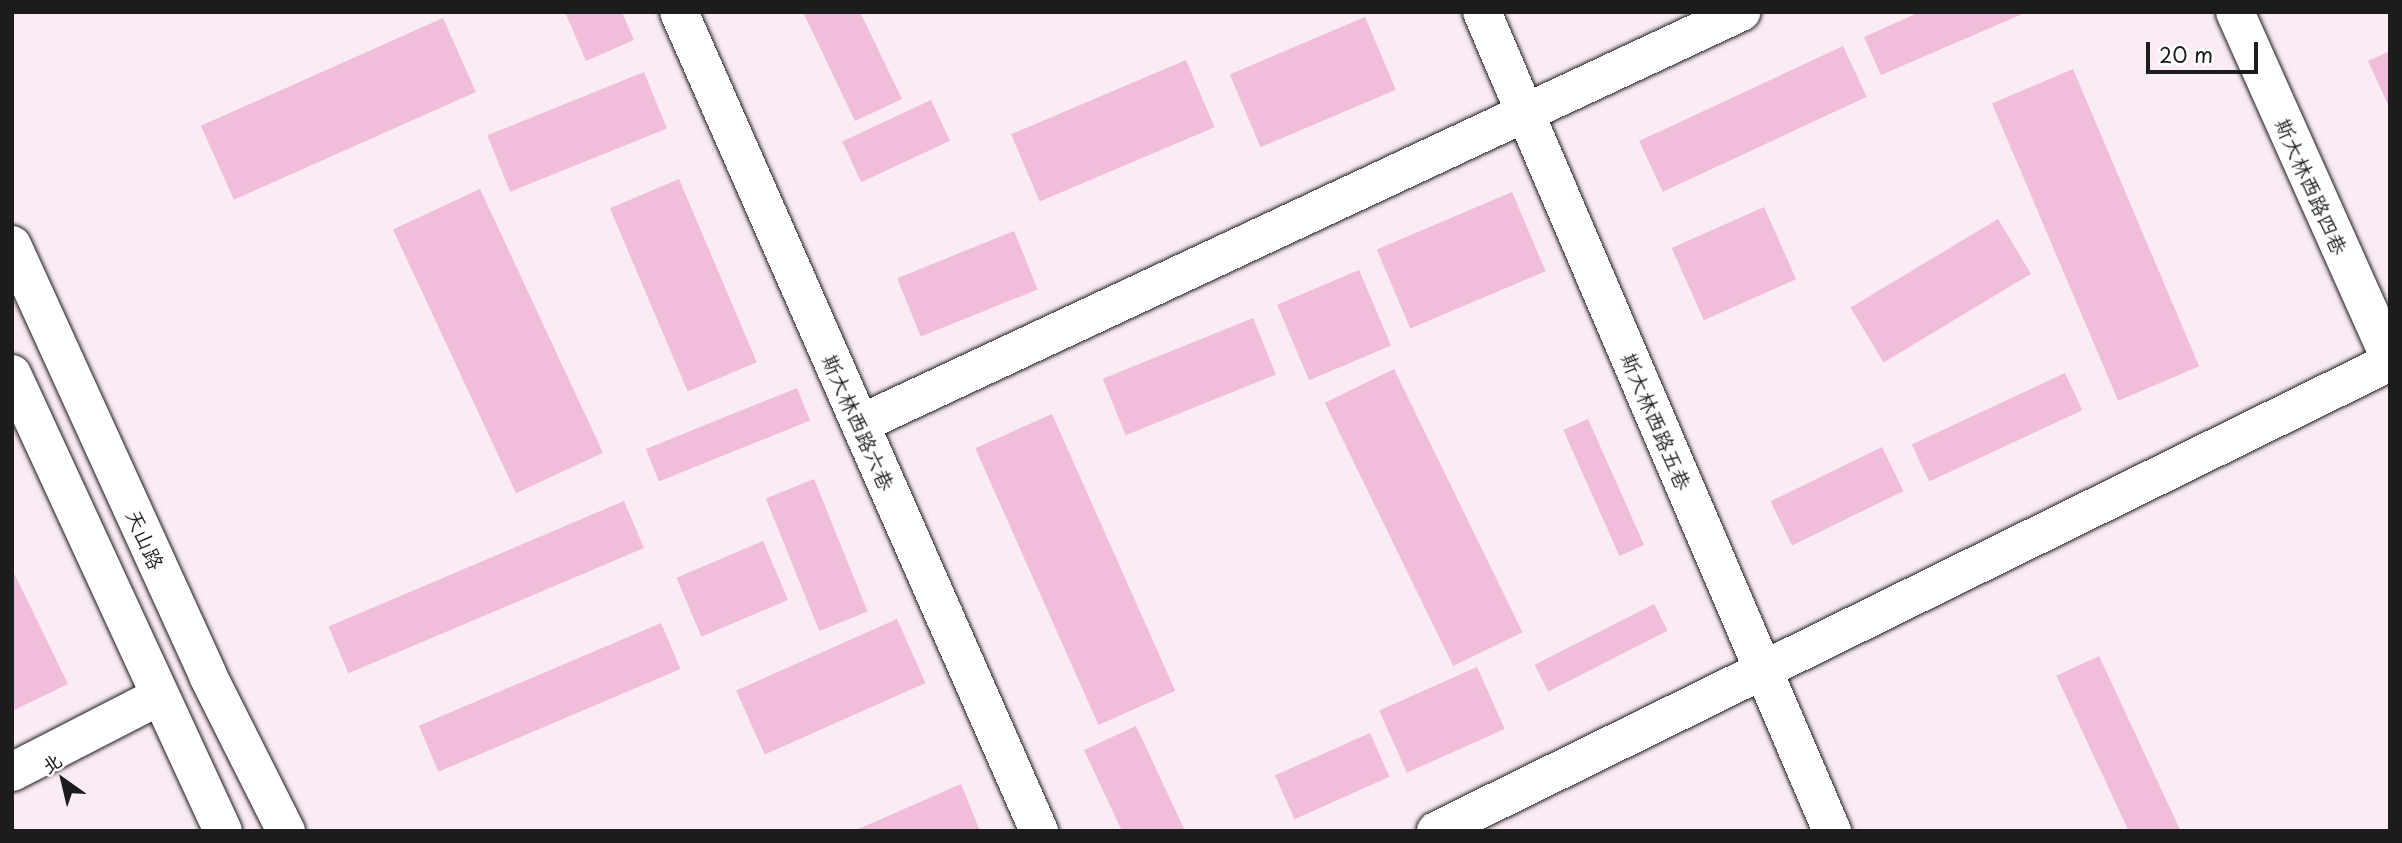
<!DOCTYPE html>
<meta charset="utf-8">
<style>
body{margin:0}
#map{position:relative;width:2402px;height:843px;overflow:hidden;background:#faebf4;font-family:"Playpen Sans","LXGW WenKai TC",sans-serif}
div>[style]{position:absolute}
.building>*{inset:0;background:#f0bdda;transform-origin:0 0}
.roads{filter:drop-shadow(0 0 2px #1c1c1c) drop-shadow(0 0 2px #1c1c1c)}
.street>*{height:38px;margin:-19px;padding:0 19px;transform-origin:19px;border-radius:19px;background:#fff}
.secondary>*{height:38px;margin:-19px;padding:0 19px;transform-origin:19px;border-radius:19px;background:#fff}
span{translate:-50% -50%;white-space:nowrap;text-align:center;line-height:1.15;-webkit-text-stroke:5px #fff;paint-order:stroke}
.street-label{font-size:21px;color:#1c1c1c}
.frame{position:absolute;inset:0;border:14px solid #1c1c1c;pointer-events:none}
.north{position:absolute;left:28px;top:745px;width:70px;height:70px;-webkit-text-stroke:5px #fff;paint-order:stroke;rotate:326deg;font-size:19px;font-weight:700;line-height:28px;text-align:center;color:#1c1c1c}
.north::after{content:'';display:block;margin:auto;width:24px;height:32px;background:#1c1c1c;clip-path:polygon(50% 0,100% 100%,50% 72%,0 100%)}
.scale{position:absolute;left:2146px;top:42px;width:112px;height:32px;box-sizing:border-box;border:4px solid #1c1c1c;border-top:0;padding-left:9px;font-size:21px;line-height:24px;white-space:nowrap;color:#1c1c1c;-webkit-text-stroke:5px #fff;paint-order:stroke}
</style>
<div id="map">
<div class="building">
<i style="clip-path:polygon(565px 12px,622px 12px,634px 40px,586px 61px)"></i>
<i style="clip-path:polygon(803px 12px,860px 12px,902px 99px,855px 121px)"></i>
<i style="clip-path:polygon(1920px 12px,2027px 12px,1881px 75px,1864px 37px)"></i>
<i style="left:1365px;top:17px;width:79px;height:147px;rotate:67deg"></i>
<i style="left:443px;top:18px;width:81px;height:265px;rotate:66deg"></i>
<i style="left:1843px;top:46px;width:56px;height:225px;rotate:65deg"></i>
<i style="clip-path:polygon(2390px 51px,2390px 109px,2368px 61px)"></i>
<i style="left:1186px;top:60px;width:73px;height:190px;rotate:67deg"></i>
<i style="left:2073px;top:69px;width:323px;height:88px;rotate:67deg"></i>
<i style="left:644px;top:72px;width:61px;height:169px;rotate:68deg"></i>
<i style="left:931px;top:100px;width:45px;height:98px;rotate:65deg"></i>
<i style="left:679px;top:179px;width:199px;height:75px;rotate:67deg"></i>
<i style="left:480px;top:189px;width:291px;height:96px;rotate:65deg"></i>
<i style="left:1512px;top:192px;width:86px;height:147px;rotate:67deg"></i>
<i style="left:1764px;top:207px;width:79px;height:101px;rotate:66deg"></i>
<i style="left:1998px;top:219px;width:64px;height:172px;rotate:59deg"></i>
<i style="left:1014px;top:231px;width:63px;height:126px;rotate:68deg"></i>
<i style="left:1359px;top:270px;width:82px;height:89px;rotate:67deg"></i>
<i style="left:1253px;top:318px;width:61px;height:162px;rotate:68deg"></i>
<i style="left:1394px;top:369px;width:293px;height:77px;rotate:64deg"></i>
<i style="left:2065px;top:373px;width:41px;height:169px;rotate:65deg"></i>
<i style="left:797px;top:388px;width:35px;height:163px;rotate:68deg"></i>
<i style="left:1052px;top:414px;width:303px;height:84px;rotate:66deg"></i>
<i style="left:1588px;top:419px;width:138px;height:27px;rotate:66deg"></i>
<i style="left:1882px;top:447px;width:49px;height:124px;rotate:64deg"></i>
<i style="left:814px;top:479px;width:143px;height:52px;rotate:68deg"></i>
<i style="left:624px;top:501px;width:51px;height:321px;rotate:67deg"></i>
<i style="left:763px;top:541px;width:64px;height:94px;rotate:67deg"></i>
<i style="clip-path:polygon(12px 569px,68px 684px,12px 711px)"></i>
<i style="left:1654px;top:604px;width:30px;height:134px;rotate:63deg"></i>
<i style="left:897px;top:619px;width:70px;height:176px;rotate:66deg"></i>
<i style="left:661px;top:623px;width:50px;height:263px;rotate:67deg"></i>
<i style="left:2099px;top:656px;width:192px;height:47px;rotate:65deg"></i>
<i style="left:1477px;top:667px;width:68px;height:107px;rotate:66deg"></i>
<i style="clip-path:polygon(1136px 726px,1185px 831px,1122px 831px,1084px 750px)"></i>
<i style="left:1370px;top:733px;width:48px;height:104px;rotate:66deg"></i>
<i style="clip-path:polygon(961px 784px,980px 831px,854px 831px)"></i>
</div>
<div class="roads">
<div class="street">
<i style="left:679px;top:12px;width:895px;rotate:66.27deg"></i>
<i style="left:1482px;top:12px;width:891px;rotate:66.86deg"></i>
<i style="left:2235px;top:12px;width:380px;rotate:65.9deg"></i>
<i style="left:860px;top:424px;width:973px;rotate:-25.06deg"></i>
<i style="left:12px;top:772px;width:166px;rotate:-27.2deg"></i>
</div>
<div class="secondary">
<i style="left:12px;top:245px;width:473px;rotate:65.5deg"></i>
<i style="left:208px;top:676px;width:174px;rotate:63.3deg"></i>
<i style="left:12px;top:374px;width:503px;rotate:65.22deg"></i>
<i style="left:1436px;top:831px;width:1063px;rotate:-26.18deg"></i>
</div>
</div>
<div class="street-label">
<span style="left:2312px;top:186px;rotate:66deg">斯大林西路四巷</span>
<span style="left:1657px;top:421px;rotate:67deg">斯大林西路五巷</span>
<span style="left:859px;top:422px;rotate:66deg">斯大林西路六巷</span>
<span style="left:146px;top:539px;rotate:66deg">天山路</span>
</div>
<div class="frame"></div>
<div class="north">北</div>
<div class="scale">20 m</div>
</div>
